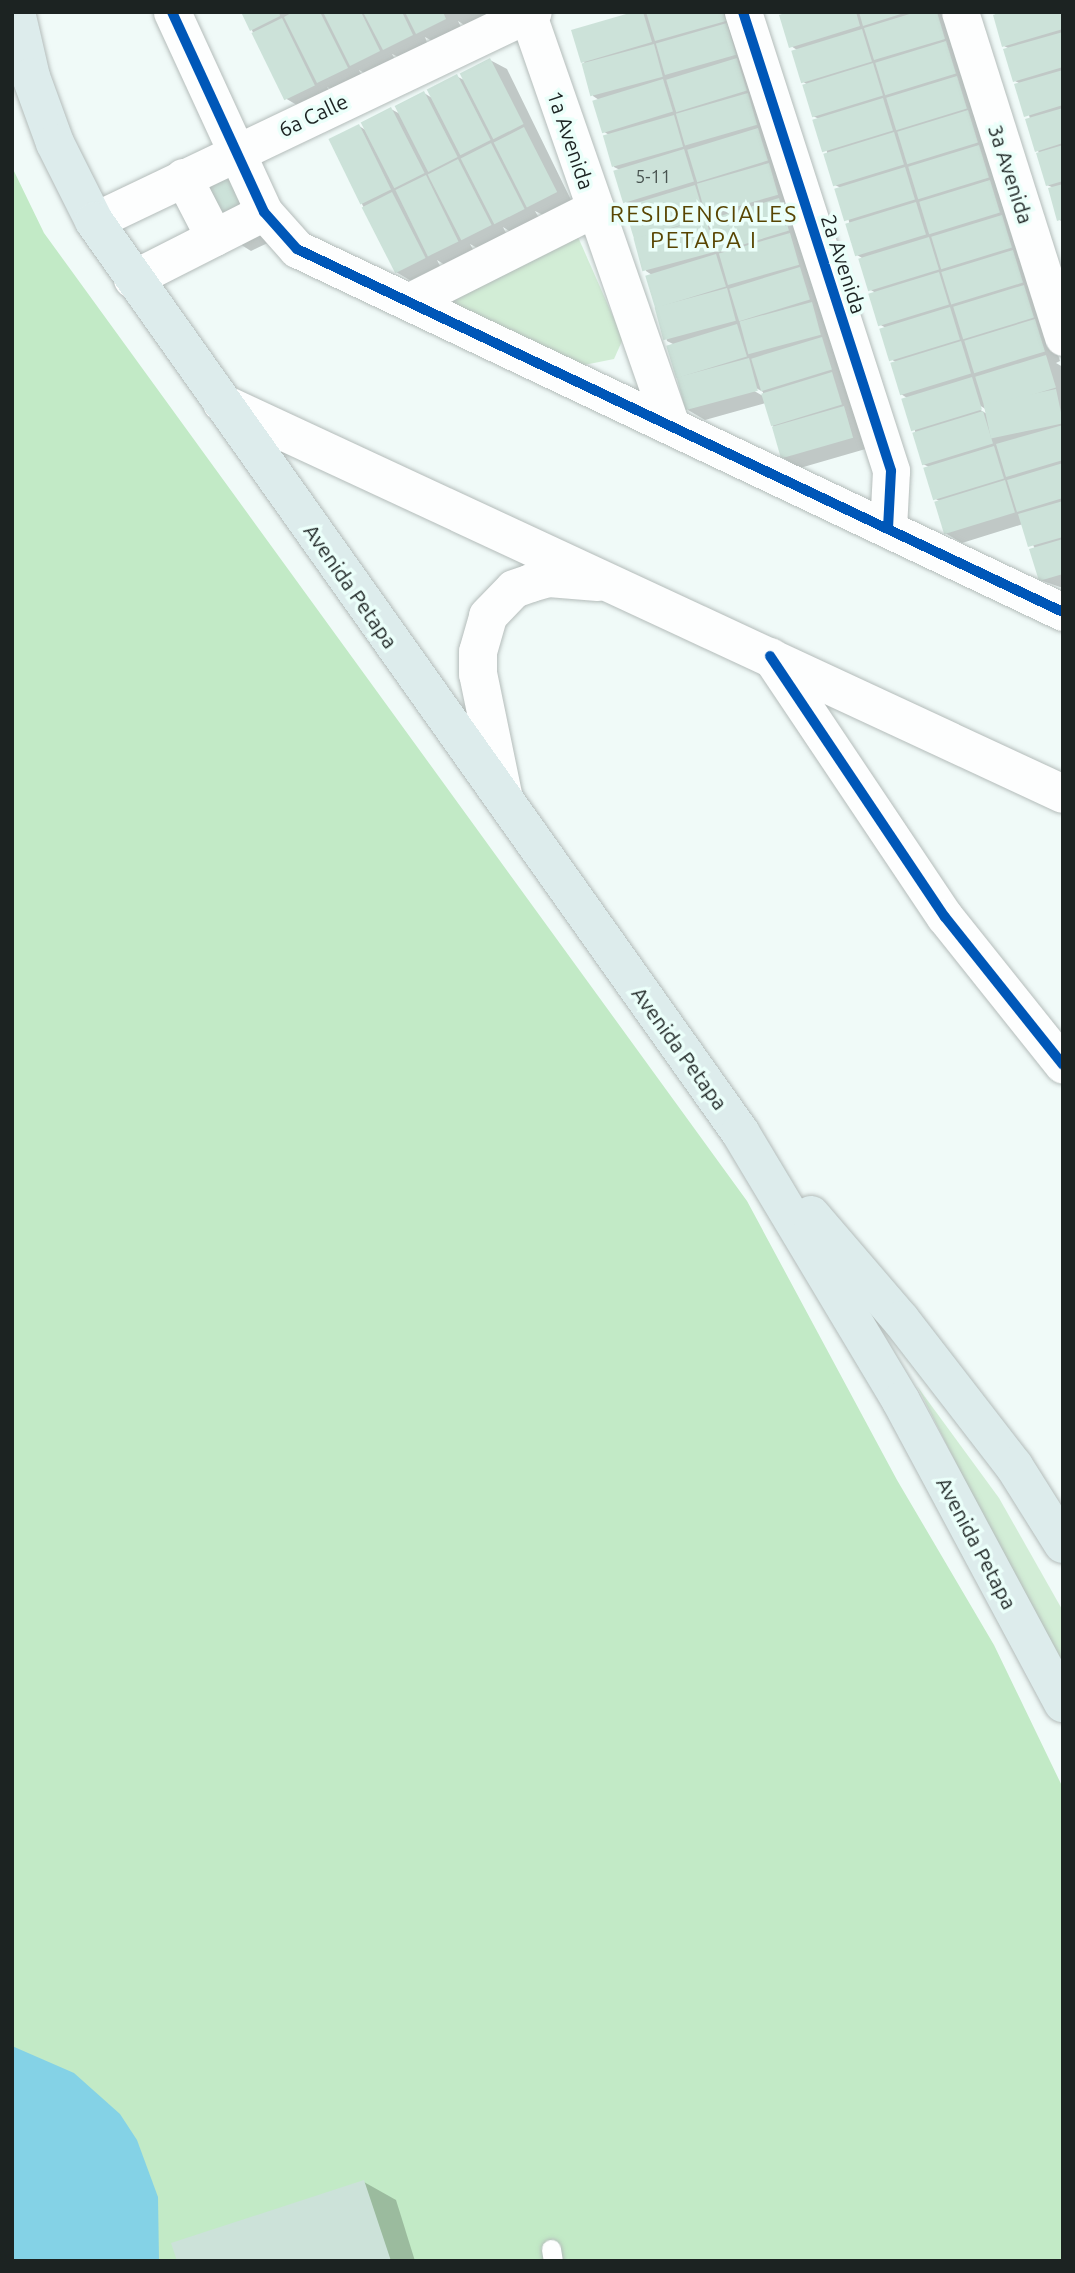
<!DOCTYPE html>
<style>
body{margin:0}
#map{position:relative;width:1075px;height:2273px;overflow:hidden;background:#f0faf8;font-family:Ubuntu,sans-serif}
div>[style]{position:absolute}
.green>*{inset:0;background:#d2edd6}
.forest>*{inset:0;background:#c2eac6}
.water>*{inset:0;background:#84d2e6}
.shadow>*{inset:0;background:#0003}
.building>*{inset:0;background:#cce2d9;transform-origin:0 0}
.roads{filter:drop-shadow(0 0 2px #b4bcba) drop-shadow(0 0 2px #b4bcba)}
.service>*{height:19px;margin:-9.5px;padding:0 9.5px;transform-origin:9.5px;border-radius:9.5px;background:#fdfefe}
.minor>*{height:37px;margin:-18.5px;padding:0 18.5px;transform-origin:18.5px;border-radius:18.5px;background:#fdfefe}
.tertiary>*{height:38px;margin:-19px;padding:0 19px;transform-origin:19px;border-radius:19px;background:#fdfefe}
.primary>*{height:38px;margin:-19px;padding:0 19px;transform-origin:19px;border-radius:19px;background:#ddecec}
.cycleway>*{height:10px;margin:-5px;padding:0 5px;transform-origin:5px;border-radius:5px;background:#0057b8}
span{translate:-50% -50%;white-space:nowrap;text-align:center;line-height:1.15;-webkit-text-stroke:7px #ebfffa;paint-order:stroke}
.number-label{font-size:18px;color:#485350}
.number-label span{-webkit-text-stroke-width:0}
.street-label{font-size:21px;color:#1c2322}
.neighbourhood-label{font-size:23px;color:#584502;letter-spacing:2px}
.frame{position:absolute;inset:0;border:14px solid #1c2322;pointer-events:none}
</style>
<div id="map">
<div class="green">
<i style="clip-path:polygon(578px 237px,623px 339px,614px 359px,579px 366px,445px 301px)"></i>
<i style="clip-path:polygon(917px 1386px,999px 1498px,1063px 1611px,1063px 1674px)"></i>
</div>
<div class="forest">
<i style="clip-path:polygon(12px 167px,44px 233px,747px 1201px,897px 1480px,994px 1645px,1063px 1788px,1063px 2261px,12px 2261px)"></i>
</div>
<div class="water">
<i style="clip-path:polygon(12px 2046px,74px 2073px,120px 2114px,137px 2140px,158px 2197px,159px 2261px,12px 2261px)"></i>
</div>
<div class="shadow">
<i style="clip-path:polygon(243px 12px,495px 12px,466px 26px,458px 21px,462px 29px,434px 42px,425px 37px,428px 45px,401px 58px,392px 54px,396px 61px,368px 75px,359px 70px,363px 78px,335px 91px,327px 87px,331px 94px,302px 108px,285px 98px)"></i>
<i style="clip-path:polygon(evenodd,639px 12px,737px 12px,869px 448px,800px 468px,783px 458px,766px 403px,705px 420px,688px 410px,673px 344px,667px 341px,661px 309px,656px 306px,652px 275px,646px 271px,641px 240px,635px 237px,630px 205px,624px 201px,620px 170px,614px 167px,609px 135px,603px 131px,599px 100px,593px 96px,588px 65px,582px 61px,639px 12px,751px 385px,763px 392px,763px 396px,749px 388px,751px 385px)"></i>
<i style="clip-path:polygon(evenodd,782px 12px,949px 12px,1051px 331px,1060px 361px,1056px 363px,1063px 367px,1063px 588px,1040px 580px,1035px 549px,1023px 524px,962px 543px,945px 533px,941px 502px,934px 498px,929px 467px,923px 464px,907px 398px,901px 394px,897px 363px,891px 359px,886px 328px,879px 324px,876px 293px,869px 289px,862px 258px,857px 255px,841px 188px,835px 185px,819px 119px,813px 116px,808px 85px,802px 81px,797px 50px,791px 46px,782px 12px,976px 403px,987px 410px,987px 414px,974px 406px,976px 403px)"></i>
<i style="clip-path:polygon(995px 12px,1063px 12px,1063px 222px,1058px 219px,1054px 188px,1047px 185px,1021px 84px,1015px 81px,1010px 49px,1004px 46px)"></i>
<i style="clip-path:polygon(490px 60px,507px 69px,572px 202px,545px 216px,535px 211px,539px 218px,511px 232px,503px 227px,507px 235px,479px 249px,470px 244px,474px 251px,445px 265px,437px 260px,441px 268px,413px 282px,396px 272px,362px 204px,359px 126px,367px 131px,391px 109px,400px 114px,424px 93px,432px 98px,456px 76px,466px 81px)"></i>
<i style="clip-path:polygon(194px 156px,276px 239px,251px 251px,235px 241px)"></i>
<i style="clip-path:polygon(364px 2182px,396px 2200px,415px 2261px,179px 2261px)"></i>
</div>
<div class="building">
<i style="clip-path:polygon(241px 12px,279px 12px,280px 16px,250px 31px)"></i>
<i style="clip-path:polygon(293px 12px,320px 12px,348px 68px,317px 83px,284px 17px)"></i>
<i style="clip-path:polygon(323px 12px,361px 12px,380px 51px,350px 66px)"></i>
<i style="clip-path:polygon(363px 12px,402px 12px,413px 35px,383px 50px)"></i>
<i style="clip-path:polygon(405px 12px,443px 12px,446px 19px,416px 34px)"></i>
<i style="clip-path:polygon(633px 12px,643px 12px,652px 42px,581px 63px,571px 30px)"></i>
<i style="clip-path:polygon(646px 12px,723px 12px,726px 21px,655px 41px)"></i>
<i style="clip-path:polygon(788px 12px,856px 12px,860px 26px,789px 48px,779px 15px)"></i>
<i style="clip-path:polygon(859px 12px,904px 12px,904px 13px,863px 26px)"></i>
<i style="clip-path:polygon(916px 12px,937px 12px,945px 39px,874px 60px,864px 28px)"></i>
<i style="clip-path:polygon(1001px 12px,1063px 12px,1063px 29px,1002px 47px,993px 15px)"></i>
<i style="left:282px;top:18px;width:75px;height:34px;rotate:64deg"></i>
<i style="left:727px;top:23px;width:33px;height:74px;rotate:74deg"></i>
<i style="left:862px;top:29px;width:34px;height:74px;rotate:73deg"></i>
<i style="clip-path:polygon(1063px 32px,1063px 67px,1013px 82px,1003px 49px)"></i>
<i style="left:946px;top:41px;width:34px;height:74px;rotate:73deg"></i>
<i style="left:654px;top:44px;width:34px;height:75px;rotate:75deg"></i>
<i style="left:490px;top:58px;width:74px;height:34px;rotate:63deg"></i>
<i style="left:737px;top:58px;width:34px;height:74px;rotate:73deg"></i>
<i style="left:873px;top:63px;width:34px;height:74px;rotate:73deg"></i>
<i style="clip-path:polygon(1063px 70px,1063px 105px,1024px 117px,1014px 84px)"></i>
<i style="left:457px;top:74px;width:74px;height:34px;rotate:63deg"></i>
<i style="left:957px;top:76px;width:34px;height:74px;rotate:73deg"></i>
<i style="left:663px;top:79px;width:34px;height:74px;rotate:73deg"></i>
<i style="left:424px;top:91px;width:74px;height:33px;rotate:63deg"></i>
<i style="left:748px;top:93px;width:33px;height:75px;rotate:74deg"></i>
<i style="left:883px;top:98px;width:34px;height:74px;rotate:73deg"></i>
<i style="left:391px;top:107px;width:74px;height:34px;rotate:63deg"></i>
<i style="clip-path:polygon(1063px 108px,1063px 143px,1035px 152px,1025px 119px)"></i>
<i style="left:968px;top:110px;width:34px;height:74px;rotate:73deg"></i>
<i style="left:674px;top:115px;width:33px;height:74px;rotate:74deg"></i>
<i style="left:359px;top:124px;width:73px;height:34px;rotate:64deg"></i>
<i style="left:524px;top:127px;width:73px;height:34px;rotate:63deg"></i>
<i style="left:758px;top:128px;width:34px;height:74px;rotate:73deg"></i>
<i style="left:894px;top:132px;width:34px;height:74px;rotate:73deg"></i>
<i style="left:218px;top:142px;width:98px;height:29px;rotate:64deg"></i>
<i style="left:491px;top:143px;width:74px;height:34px;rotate:63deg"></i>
<i style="left:979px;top:145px;width:34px;height:74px;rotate:73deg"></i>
<i style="clip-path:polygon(1063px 145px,1063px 181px,1046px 186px,1036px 153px)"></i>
<i style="left:684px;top:149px;width:34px;height:74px;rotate:73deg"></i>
<i style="left:458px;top:159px;width:74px;height:34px;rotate:63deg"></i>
<i style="left:769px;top:163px;width:33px;height:75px;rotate:74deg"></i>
<i style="left:905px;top:167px;width:34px;height:74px;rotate:73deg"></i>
<i style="left:426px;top:175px;width:74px;height:34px;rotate:64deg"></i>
<i style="left:990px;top:180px;width:34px;height:74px;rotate:73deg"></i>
<i style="clip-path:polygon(1063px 184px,1063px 219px,1057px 221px,1048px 188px)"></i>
<i style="left:695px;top:185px;width:34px;height:74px;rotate:73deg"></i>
<i style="left:392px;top:192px;width:74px;height:34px;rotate:63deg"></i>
<i style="left:779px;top:198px;width:34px;height:74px;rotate:73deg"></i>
<i style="left:916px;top:202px;width:34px;height:74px;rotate:73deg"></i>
<i style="left:1002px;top:215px;width:34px;height:74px;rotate:73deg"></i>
<i style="left:706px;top:219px;width:34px;height:75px;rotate:75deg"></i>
<i style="left:790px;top:233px;width:33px;height:74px;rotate:74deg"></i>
<i style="left:929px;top:237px;width:34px;height:74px;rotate:73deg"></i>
<i style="left:1013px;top:250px;width:34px;height:75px;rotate:73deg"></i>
<i style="left:716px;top:254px;width:34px;height:74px;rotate:73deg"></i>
<i style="left:800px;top:267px;width:34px;height:74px;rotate:73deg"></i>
<i style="left:939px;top:272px;width:34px;height:74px;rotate:73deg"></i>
<i style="left:1024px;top:285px;width:34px;height:74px;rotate:73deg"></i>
<i style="left:727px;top:288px;width:34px;height:75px;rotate:75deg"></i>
<i style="left:812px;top:302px;width:34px;height:75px;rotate:75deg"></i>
<i style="left:950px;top:307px;width:34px;height:74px;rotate:73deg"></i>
<i style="left:1035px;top:319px;width:34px;height:74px;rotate:73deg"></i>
<i style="left:737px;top:324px;width:34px;height:74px;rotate:73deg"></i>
<i style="left:822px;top:337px;width:34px;height:74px;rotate:73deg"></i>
<i style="left:961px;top:341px;width:34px;height:74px;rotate:73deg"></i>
<i style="left:1046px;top:355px;width:34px;height:74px;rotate:73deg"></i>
<i style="left:749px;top:358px;width:34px;height:75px;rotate:75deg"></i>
<i style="left:832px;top:372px;width:34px;height:74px;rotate:73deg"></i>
<i style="left:972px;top:377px;width:34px;height:74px;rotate:73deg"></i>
<i style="left:1056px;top:389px;width:35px;height:74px;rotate:78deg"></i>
<i style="left:844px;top:406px;width:33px;height:75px;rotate:74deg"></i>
<i style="left:983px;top:411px;width:34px;height:74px;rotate:73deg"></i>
<i style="clip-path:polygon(1063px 425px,1063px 460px,1006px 477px,996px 444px)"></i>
<i style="left:994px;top:446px;width:34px;height:74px;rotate:73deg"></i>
<i style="clip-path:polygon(1063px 463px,1063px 498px,1017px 512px,1007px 480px)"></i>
<i style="left:1005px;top:480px;width:34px;height:74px;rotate:73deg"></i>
<i style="clip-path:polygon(1063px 501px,1063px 537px,1028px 547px,1018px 514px)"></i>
<i style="clip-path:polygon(1063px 539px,1063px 574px,1039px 581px,1029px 549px)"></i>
<i style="clip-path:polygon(364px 2180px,391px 2261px,177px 2261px,171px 2243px)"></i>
</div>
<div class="roads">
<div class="service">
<i style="left:551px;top:2249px;width:12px;rotate:81deg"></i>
</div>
<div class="minor">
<i style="left:172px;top:12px;width:220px;rotate:65.3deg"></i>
<i style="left:264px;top:212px;width:50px;rotate:48.3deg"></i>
<i style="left:297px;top:249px;width:848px;rotate:25.36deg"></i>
<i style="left:743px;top:12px;width:482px;rotate:72.1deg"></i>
<i style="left:891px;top:471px;width:58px;rotate:93deg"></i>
<i style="left:960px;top:12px;width:341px;rotate:72.4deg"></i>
<i style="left:528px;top:15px;width:432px;rotate:70.8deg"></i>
<i style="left:183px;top:177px;width:68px;rotate:62.7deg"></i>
<i style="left:94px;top:221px;width:486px;rotate:-25.5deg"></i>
<i style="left:132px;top:279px;width:148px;rotate:-26.9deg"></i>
<i style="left:412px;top:300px;width:205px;rotate:-26.7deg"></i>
<i style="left:770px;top:656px;width:314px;rotate:56.2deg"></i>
<i style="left:945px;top:917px;width:189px;rotate:51.4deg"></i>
</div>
<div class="tertiary">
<i style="left:222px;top:403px;width:927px;rotate:24.93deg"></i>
<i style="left:504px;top:799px;width:128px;rotate:-101.7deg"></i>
<i style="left:478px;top:674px;width:22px;rotate:-90deg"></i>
<i style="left:478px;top:652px;width:37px;rotate:-74deg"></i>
<i style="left:488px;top:616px;width:37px;rotate:-46deg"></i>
<i style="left:514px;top:589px;width:18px;rotate:-19deg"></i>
<i style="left:531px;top:583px;width:19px;rotate:-16deg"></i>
<i style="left:549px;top:578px;width:49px;rotate:4.7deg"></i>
</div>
<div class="primary">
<i style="left:16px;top:12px;width:67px;rotate:77deg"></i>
<i style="left:31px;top:77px;width:70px;rotate:70deg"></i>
<i style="left:55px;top:143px;width:87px;rotate:63.4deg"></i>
<i style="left:94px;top:221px;width:1117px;rotate:54.66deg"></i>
<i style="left:740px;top:1132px;width:313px;rotate:59.1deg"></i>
<i style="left:901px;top:1401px;width:343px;rotate:61.8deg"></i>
<i style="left:811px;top:1215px;width:138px;rotate:49.4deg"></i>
<i style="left:901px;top:1320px;width:185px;rotate:52.3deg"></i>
<i style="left:1014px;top:1466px;width:92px;rotate:57.9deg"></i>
</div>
</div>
<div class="cycleway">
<i style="left:172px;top:12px;width:220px;rotate:65.3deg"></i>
<i style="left:264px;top:212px;width:50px;rotate:48.3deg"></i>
<i style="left:297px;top:249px;width:848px;rotate:25.36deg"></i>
<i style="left:743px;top:12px;width:482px;rotate:72.1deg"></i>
<i style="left:891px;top:471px;width:58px;rotate:93deg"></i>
<i style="left:770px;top:656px;width:314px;rotate:56.2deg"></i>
<i style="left:945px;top:917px;width:189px;rotate:51.4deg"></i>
</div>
<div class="number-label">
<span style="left:653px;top:176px">5-11</span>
</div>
<div class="street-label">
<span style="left:313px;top:115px;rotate:-25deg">6a Calle</span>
<span style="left:571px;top:140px;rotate:71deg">1a Avenida</span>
<span style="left:1011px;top:174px;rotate:72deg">3a Avenida</span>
<span style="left:844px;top:264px;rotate:72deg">2a Avenida</span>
<span style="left:351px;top:586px;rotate:55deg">Avenida Petapa</span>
<span style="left:680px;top:1048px;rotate:54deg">Avenida Petapa</span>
<span style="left:977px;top:1543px;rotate:62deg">Avenida Petapa</span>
</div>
<div class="neighbourhood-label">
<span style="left:704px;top:227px">RESIDENCIALES<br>PETAPA I</span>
</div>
<div class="frame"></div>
</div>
